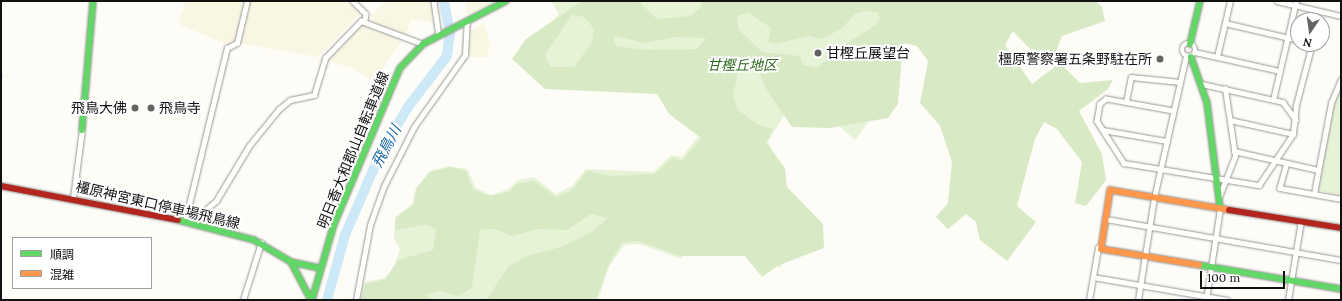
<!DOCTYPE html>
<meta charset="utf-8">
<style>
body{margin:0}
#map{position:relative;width:1342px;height:301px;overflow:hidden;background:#fdfcf7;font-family:Lora,"Noto Sans JP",serif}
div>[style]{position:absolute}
.farmland>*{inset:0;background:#f9f7e4}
.green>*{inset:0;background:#e7f3d7}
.forest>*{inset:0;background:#d8eac5}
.stream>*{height:1.5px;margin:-0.75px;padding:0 0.75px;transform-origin:0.75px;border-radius:0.75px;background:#cde8f7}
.river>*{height:10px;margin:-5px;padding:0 5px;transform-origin:5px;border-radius:5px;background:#cde8f7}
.roads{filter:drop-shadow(0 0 1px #979795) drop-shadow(0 0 1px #979795)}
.street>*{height:4.5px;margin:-2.25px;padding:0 2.25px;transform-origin:2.25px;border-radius:2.25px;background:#fffffe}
.street>.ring{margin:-2.25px;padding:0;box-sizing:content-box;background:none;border:4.5px solid #fffffe;border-radius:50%}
.fast>*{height:6px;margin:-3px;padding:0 3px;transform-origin:3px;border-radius:3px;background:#63d668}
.slow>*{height:6px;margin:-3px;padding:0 3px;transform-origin:3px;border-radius:3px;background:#ff974d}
.jam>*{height:6px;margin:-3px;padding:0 3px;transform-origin:3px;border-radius:3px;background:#b3261e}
.dots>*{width:11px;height:11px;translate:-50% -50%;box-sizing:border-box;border:2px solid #fff;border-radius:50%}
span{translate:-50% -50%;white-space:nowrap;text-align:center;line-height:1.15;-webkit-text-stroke:4px #fff;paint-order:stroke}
.poi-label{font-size:14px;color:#111}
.left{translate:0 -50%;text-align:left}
.right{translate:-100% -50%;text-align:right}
.park-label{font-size:14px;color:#2f6b1f;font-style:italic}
.street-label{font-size:14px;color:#111}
.water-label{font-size:15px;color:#1768a6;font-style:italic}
.frame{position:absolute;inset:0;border:2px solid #111;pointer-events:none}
.legend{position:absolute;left:12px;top:237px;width:140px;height:52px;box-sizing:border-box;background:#fff;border:1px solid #a0a0a0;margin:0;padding:5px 7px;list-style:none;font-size:12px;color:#111}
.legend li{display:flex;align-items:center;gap:8px;height:20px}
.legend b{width:20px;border:1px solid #a0a0a0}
.north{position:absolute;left:1290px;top:12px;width:40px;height:40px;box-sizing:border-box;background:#fff;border:1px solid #a0a0a0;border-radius:50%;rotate:193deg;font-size:11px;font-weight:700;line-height:16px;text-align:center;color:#111}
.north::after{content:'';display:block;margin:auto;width:14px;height:18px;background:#646362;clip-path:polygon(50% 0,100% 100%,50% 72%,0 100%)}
.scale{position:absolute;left:1200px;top:271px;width:85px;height:18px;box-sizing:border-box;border:2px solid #111;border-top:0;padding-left:5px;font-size:12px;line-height:14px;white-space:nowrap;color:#111;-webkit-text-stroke:3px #fff;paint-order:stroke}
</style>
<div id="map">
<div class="farmland">
<i style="clip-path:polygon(179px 1px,245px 1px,239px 36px,249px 1px,353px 1px,361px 13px,318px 57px,237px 43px,229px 45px,178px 24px,185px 5px)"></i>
<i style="clip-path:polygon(387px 1px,431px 1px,436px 22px,411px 20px,405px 36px,374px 82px,355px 69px,328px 61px,361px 22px,373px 24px,371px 15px)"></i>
<i style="clip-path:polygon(465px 1px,495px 1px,467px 15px)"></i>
<i style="clip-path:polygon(484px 23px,490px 44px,487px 57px,468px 57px,470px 31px)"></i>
</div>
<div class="green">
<i style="clip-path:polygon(551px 1px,977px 1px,906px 38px,900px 63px,877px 111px,855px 140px,830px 118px,786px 112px,768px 142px,783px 169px,782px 190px,806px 225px,780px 268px,746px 242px,696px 231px,681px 259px,640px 244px,624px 245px,609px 267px,598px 300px,360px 300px,364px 282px,385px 278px,394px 266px,400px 250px,394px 238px,395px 217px,412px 204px,416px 188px,430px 171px,449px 166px,467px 169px,476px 188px,491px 195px,509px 189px,518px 180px,534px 177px,556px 194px,572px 186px,586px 169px,654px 172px,671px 155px,682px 157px,699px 135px,670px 83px,544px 81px,534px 41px,559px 14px)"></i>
<i style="clip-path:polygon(1341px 86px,1341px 196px,1317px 190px,1332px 111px)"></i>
</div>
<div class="forest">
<i style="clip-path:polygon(evenodd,582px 1px,638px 1px,657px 19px,691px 16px,702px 6px,700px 1px,1096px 1px,1102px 7px,1105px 21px,1062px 36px,1056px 52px,1030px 49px,1013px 31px,1005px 45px,1032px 84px,1060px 63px,1080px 83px,1113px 80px,1108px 89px,1079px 111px,1102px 154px,1106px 180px,1086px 206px,1075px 203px,1082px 162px,1057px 129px,1044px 122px,1035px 139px,1017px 206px,1036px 222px,1007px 261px,980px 240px,976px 222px,966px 214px,948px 229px,936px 217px,948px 203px,952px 162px,940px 126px,920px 103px,928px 61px,917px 46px,903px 43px,898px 104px,888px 118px,830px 128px,792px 127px,768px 92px,758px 70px,748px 64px,739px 67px,733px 96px,738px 110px,757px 124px,773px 129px,766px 143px,785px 168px,787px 187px,823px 224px,824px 248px,779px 265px,762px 277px,745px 256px,680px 256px,639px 241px,622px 243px,608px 266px,596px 300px,486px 300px,508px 267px,527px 256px,561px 247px,592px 232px,608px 218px,591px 214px,567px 230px,536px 229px,513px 236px,494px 229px,480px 230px,472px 288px,459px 296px,439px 291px,426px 294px,430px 300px,361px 300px,365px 284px,386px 279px,398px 260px,433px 250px,436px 229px,426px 225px,395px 230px,396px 218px,413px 205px,417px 188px,430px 172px,450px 167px,466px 171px,473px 189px,489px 196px,509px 192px,518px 183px,534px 181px,556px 197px,572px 190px,587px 171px,613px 176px,655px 174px,672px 158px,682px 161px,701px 138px,669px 114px,657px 94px,545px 89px,512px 59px,526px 39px,582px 1px,866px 11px,877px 12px,880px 18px,876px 25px,844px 45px,831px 48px,828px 59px,817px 68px,803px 65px,800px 56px,762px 52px,738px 29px,737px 16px,749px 13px,771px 28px,768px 42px,774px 44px,809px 36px,822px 39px,841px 29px,855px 14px,866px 11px,582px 1px,572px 15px,584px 17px,594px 29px,592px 42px,574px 67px,550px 67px,545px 55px,572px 15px,582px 1px,616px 36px,645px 43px,676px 37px,706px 38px,697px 49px,645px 50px,616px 46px,613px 39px,616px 36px)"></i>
</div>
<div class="stream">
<i style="left:1px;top:81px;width:5px;rotate:-79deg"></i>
</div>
<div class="river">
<i style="left:327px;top:300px;width:67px;rotate:-74.5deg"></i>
<i style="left:345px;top:235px;width:88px;rotate:-66.6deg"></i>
<i style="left:380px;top:154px;width:55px;rotate:-59.2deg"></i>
<i style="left:408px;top:107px;width:64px;rotate:-52.6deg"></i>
<i style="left:447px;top:56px;width:23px;rotate:-83deg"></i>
<i style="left:450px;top:33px;width:33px;rotate:-101deg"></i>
</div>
<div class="roads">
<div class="street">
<i style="left:353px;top:1px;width:18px;rotate:45deg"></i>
<i style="left:366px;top:14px;width:6px;rotate:99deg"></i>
<i style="left:434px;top:1px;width:34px;rotate:82deg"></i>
<i style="left:1277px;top:1px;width:66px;rotate:13.2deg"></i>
<i style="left:1225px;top:23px;width:75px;rotate:13.1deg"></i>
<i class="ring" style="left:1182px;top:43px;width:9.5px;height:9.5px"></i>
<i style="left:1195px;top:52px;width:87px;rotate:12.6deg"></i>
<i style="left:1217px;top:57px;width:57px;rotate:-76.9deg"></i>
<i style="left:1202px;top:84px;width:83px;rotate:12.5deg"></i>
<i style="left:1283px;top:102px;width:22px;rotate:54deg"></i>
<i style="left:1273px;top:100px;width:102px;rotate:-76.9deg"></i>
<i style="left:1126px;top:102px;width:25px;rotate:-79deg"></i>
<i style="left:1131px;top:77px;width:49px;rotate:5.8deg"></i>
<i style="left:1173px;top:111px;width:68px;rotate:-169.8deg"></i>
<i style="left:1106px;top:99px;width:8px;rotate:140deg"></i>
<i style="left:1100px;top:104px;width:17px;rotate:100deg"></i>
<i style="left:1097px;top:121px;width:50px;rotate:57.3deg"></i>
<i style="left:1124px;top:163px;width:137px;rotate:9.3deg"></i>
<i style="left:1259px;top:185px;width:61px;rotate:-56.3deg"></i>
<i style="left:1293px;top:134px;width:29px;rotate:-84deg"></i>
<i style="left:1296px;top:105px;width:63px;rotate:-75.3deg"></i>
<i style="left:1230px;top:120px;width:65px;rotate:12.5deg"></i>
<i style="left:1103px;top:130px;width:65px;rotate:9.8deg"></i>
<i style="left:1234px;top:151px;width:86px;rotate:12.7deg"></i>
<i style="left:1287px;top:163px;width:26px;rotate:106deg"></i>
<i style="left:1280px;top:188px;width:62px;rotate:10.2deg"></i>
<i style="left:1314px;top:194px;width:93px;rotate:-79.4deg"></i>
<i style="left:1331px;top:103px;width:25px;rotate:-67deg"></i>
<i style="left:1219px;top:197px;width:44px;rotate:-68.7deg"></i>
<i style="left:1235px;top:156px;width:68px;rotate:-98.5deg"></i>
<i style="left:73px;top:198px;width:69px;rotate:-82.5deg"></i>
<i style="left:1106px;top:219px;width:239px;rotate:9.9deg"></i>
<i style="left:185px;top:221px;width:178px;rotate:-76.4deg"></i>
<i style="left:227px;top:48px;width:11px;rotate:-27deg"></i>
<i style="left:237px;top:43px;width:43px;rotate:-76.6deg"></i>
<i style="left:191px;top:222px;width:33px;rotate:-40deg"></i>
<i style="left:216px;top:201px;width:64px;rotate:-59deg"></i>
<i style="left:249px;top:146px;width:48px;rotate:-51deg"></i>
<i style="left:279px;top:109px;width:14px;rotate:-39deg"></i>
<i style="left:290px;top:100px;width:25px;rotate:-12deg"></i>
<i style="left:314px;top:95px;width:39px;rotate:-73deg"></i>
<i style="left:325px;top:58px;width:52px;rotate:-45.8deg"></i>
<i style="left:361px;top:21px;width:66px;rotate:20.4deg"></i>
<i style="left:1093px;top:277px;width:136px;rotate:9.7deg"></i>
<i style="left:243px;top:300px;width:60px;rotate:-72.5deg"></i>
<i style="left:356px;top:300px;width:76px;rotate:-79.4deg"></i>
<i style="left:370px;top:225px;width:41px;rotate:-70.3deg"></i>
<i style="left:384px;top:186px;width:66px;rotate:-63deg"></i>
<i style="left:414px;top:127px;width:88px;rotate:-54.7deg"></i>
<i style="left:465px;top:55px;width:33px;rotate:-87deg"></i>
<i style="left:1089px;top:300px;width:53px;rotate:-80.2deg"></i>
<i style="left:1098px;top:248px;width:3px;rotate:18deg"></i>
<i style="left:1138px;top:300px;width:103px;rotate:-81.1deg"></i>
<i style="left:1154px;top:198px;width:146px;rotate:-77.3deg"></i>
<i style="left:1206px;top:300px;width:93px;rotate:-81.3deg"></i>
<i style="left:1288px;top:300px;width:80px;rotate:-80.7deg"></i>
</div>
<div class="fast">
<i style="left:1190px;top:44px;width:44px;rotate:-76.9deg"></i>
<i style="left:1191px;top:57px;width:49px;rotate:70.8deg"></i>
<i style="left:1207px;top:103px;width:106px;rotate:82.9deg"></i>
<i style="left:82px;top:130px;width:129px;rotate:-85.1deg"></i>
<i style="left:178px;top:220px;width:79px;rotate:14.7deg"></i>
<i style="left:254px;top:240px;width:43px;rotate:30.7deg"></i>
<i style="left:291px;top:262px;width:30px;rotate:12deg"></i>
<i style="left:291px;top:262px;width:43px;rotate:62.2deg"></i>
<i style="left:1199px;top:265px;width:144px;rotate:9.6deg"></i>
<i style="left:312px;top:300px;width:79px;rotate:-73.9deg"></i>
<i style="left:334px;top:224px;width:169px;rotate:-67.1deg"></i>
<i style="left:400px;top:68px;width:33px;rotate:-46deg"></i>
<i style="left:423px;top:44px;width:93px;rotate:-27.4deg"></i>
</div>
<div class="slow">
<i style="left:1199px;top:265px;width:99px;rotate:-170.7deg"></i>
<i style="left:1101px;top:249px;width:60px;rotate:-81.3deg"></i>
<i style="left:1110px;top:190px;width:121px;rotate:9.5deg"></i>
</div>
<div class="jam">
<i style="left:1px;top:186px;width:180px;rotate:10.9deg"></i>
<i style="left:1229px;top:210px;width:113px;rotate:9.1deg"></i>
</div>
</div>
<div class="dots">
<i style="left:818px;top:53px;background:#646362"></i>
<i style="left:1160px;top:59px;background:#646362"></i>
<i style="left:135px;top:108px;background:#646362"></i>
<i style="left:151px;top:108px;background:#646362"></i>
</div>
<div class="poi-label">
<span class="left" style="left:826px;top:53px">甘樫丘展望台</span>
<span class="right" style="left:1152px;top:59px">橿原警察署五条野駐在所</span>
<span class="right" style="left:127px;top:108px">飛鳥大佛</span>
<span class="left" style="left:159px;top:108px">飛鳥寺</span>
</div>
<div class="park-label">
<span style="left:742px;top:65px">甘樫丘地区</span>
</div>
<div class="street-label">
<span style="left:353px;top:150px;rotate:-68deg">明日香大和郡山自転車道線</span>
<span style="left:158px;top:205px;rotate:13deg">橿原神宮東口停車場飛鳥線</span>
</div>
<div class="water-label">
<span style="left:386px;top:146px;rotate:-62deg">飛鳥川</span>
</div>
<div class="frame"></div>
<ul class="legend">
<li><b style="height:5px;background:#63d668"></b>順調</li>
<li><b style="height:5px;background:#ff974d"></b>混雑</li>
</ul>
<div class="north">N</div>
<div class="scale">100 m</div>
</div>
